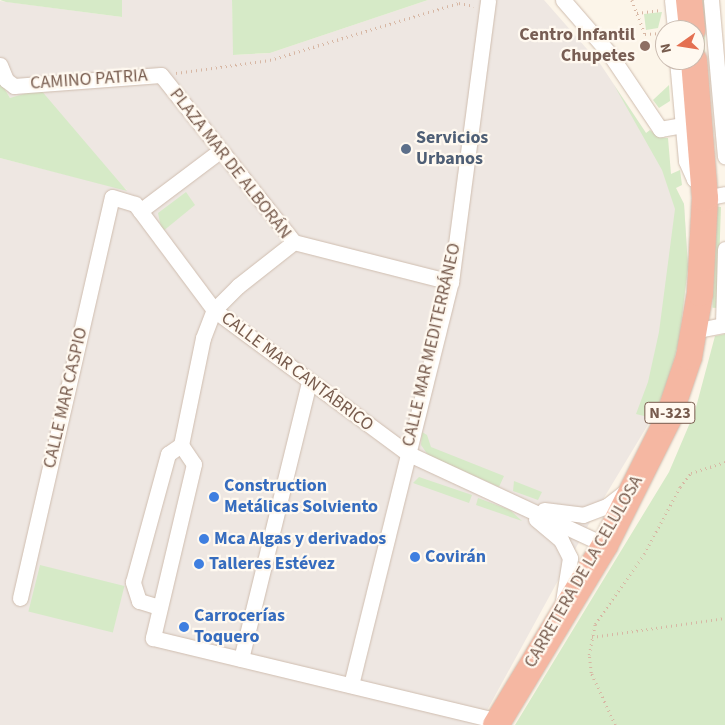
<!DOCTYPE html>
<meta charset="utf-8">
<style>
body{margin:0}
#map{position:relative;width:725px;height:725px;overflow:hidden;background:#fcf5e9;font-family:"Source Sans 3",sans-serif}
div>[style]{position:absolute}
.industrial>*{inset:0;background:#eee7e2}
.green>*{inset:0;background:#d6eac7;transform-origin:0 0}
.path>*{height:2.5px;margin-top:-1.25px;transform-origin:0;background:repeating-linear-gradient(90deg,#d7b7a4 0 1px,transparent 0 5px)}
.roads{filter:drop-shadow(0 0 1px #cfbdaf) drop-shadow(0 0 1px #cfbdaf)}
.street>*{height:15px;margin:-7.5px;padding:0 7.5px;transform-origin:7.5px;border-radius:7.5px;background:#fff}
.highway>*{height:26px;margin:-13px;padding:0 13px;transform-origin:13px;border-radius:13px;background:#f5b7a2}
.dots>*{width:14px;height:14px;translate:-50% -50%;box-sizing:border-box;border:2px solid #fff9f0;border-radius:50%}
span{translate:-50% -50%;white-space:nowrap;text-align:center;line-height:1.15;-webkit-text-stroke:4.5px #fff9f0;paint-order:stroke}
.shield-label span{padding:1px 4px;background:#fff9f0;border:1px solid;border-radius:4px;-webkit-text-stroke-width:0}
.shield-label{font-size:16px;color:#775b4d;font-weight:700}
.education-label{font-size:18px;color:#785e54;font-weight:700}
.right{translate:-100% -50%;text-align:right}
.street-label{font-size:18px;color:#775b4d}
.service-label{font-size:18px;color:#4e5e75;font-weight:700}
.left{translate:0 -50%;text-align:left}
.shop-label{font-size:18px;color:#366cbe;font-weight:700}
.north{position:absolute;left:655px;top:20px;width:50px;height:50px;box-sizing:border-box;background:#fff9f0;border:1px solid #c9baaf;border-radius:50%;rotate:257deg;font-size:14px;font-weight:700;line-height:20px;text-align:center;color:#775b4d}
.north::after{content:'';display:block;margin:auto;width:18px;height:22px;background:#e47051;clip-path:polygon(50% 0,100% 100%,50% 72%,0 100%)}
</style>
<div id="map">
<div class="industrial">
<i style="clip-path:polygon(122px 0,232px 0,234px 55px,270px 53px,428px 0,544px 0,601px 65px,646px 133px,684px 204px,688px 267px,679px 341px,652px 418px,596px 511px,479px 725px,0 725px,0 158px,127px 190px,10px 98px,0 81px,0 1px,122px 17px)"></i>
</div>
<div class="green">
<i style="clip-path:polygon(0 0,122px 0,122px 17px,6px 2px)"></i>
<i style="clip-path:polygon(232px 0,428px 0,270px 53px,233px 55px)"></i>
<i style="left:698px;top:0;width:7px;height:178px"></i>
<i style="clip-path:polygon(662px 12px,658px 28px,646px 30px,644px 14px)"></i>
<i style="clip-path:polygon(0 81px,10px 98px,40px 89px,127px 191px,0 158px)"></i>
<i style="clip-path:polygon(614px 85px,646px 133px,650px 130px,658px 137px,668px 138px,671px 174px,680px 170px,682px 185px,676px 188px,684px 204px,688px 267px,679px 341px,667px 386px,652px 418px,636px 414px,648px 382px,659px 332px,675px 209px,662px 170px)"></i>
<i style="clip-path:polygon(669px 85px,670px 101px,659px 108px,653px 100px)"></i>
<i style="clip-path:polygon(186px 192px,195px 205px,162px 232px,158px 213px)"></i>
<i style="left:721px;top:207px;width:101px;height:5px;rotate:92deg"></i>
<i style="clip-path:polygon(725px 334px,725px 725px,515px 725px,669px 472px,695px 411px,715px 336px)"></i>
<i style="clip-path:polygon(422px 432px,427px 435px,431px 447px,504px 476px,499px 487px,428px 455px,421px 445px)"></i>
<i style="clip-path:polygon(419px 477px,472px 495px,469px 503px,413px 483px)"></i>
<i style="clip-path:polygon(514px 481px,542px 492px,538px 500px,513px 491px)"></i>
<i style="clip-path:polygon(478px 498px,510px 510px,522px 521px,476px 505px)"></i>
<i style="left:40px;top:565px;width:87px;height:48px;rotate:14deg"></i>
</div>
<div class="path">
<i style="left:632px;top:0;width:36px;rotate:69deg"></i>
<i style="left:645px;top:34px;width:17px;rotate:-3deg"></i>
<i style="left:637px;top:13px;width:24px;rotate:-7deg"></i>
<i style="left:176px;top:73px;width:95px;rotate:-7.9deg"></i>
<i style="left:270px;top:60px;width:197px;rotate:-16.8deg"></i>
<i style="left:459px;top:3px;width:15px;rotate:11deg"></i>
<i style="left:592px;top:637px;width:134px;rotate:-8.1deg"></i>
<i style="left:615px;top:725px;width:57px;rotate:-114.8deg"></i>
<i style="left:591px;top:673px;width:18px;rotate:-96deg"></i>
<i style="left:589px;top:655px;width:32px;rotate:-79deg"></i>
<i style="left:595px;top:624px;width:85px;rotate:-55deg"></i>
<i style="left:644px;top:554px;width:76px;rotate:-61.8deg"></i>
<i style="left:680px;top:487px;width:18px;rotate:-52deg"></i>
<i style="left:691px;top:473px;width:36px;rotate:-18deg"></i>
</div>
<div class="roads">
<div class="street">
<i style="left:563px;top:0;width:70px;rotate:49deg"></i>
<i style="left:609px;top:53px;width:92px;rotate:56.1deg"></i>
<i style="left:660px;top:129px;width:23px;rotate:-10deg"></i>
<i style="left:672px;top:0;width:30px;rotate:84deg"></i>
<i style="left:711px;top:0;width:157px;rotate:84.9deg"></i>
<i style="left:677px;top:60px;width:101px;rotate:84.9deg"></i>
<i style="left:686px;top:161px;width:20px;rotate:66deg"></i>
<i style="left:694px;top:179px;width:10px;rotate:11deg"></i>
<i style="left:0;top:65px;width:16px;rotate:68deg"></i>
<i style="left:6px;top:80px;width:10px;rotate:37deg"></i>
<i style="left:14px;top:86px;width:147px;rotate:-4.3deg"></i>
<i style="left:161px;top:75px;width:213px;rotate:51.5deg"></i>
<i style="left:705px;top:198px;width:20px;rotate:-11deg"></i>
<i style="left:140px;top:211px;width:101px;rotate:-37deg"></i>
<i style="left:294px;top:242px;width:162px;rotate:14.3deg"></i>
<i style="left:723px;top:325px;width:76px;rotate:-88.5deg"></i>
<i style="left:693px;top:331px;width:33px;rotate:-11deg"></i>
<i style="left:181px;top:445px;width:23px;rotate:56deg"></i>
<i style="left:194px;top:464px;width:179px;rotate:103.3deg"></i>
<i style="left:153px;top:638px;width:355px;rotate:13.5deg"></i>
<i style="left:544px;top:510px;width:39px;rotate:7deg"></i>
<i style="left:583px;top:515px;width:26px;rotate:-21deg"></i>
<i style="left:607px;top:506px;width:24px;rotate:-38deg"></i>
<i style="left:536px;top:519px;width:33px;rotate:40deg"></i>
<i style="left:561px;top:540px;width:20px;rotate:63deg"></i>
<i style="left:570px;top:558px;width:44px;rotate:99.2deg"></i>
<i style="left:20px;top:598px;width:411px;rotate:-77.1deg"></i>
<i style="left:112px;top:197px;width:24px;rotate:17deg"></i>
<i style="left:135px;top:204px;width:132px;rotate:53.3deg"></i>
<i style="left:214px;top:310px;width:240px;rotate:36.5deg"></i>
<i style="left:407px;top:453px;width:218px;rotate:24.9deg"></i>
<i style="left:159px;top:607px;width:21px;rotate:-163deg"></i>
<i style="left:139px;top:601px;width:20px;rotate:-108deg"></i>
<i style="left:133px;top:582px;width:133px;rotate:-74.7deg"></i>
<i style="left:168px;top:454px;width:16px;rotate:-35deg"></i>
<i style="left:181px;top:445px;width:109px;rotate:-78.4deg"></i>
<i style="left:203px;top:338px;width:30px;rotate:-69deg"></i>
<i style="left:214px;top:310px;width:34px;rotate:-45deg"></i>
<i style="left:238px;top:286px;width:71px;rotate:-38.2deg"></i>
<i style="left:241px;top:659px;width:285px;rotate:-76.2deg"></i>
<i style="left:351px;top:685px;width:415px;rotate:-76.1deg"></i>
<i style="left:451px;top:282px;width:284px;rotate:-82.5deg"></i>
</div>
<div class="highway">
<i style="left:689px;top:0;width:30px;rotate:84deg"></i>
<i style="left:496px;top:725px;width:210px;rotate:-58.8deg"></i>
<i style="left:605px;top:545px;width:141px;rotate:-63.4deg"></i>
<i style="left:668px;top:419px;width:65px;rotate:-71.3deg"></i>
<i style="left:689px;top:357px;width:65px;rotate:-80.2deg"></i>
<i style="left:700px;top:293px;width:95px;rotate:-87deg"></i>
<i style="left:705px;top:198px;width:138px;rotate:-94.6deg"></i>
</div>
</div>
<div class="dots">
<i style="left:645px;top:46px;background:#8d6e63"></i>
<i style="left:406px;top:149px;background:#5c6f8a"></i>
<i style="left:214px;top:497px;background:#3f7fe0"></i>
<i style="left:204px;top:539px;background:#3f7fe0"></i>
<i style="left:415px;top:557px;background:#3f7fe0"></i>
<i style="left:199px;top:564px;background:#3f7fe0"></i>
<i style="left:184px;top:627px;background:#3f7fe0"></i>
</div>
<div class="shield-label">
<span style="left:670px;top:413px">N-323</span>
</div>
<div class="education-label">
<span class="right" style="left:635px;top:46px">Centro Infantil<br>Chupetes</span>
</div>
<div class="street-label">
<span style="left:89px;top:80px;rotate:-4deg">CAMINO PATRIA</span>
<span style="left:230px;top:164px;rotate:52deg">PLAZA MAR DE ALBORÁN</span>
<span style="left:432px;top:345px;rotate:-77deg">CALLE MAR MEDITERRÁNEO</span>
<span style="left:297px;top:372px;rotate:37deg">CALLE MAR CANTÁBRICO</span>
<span style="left:66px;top:398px;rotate:-77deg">CALLE MAR CASPIO</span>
<span style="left:584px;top:572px;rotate:-60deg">CARRETERA DE LA CELULOSA</span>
</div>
<div class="service-label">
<span class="left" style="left:416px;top:149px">Servicios<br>Urbanos</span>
</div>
<div class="shop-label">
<span class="left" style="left:224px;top:497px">Construction<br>Metálicas Solviento</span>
<span class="left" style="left:214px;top:539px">Mca Algas y derivados</span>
<span class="left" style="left:425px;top:557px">Covirán</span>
<span class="left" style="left:209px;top:564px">Talleres Estévez</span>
<span class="left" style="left:194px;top:627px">Carrocerías<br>Toquero</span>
</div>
<div class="north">N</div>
</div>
